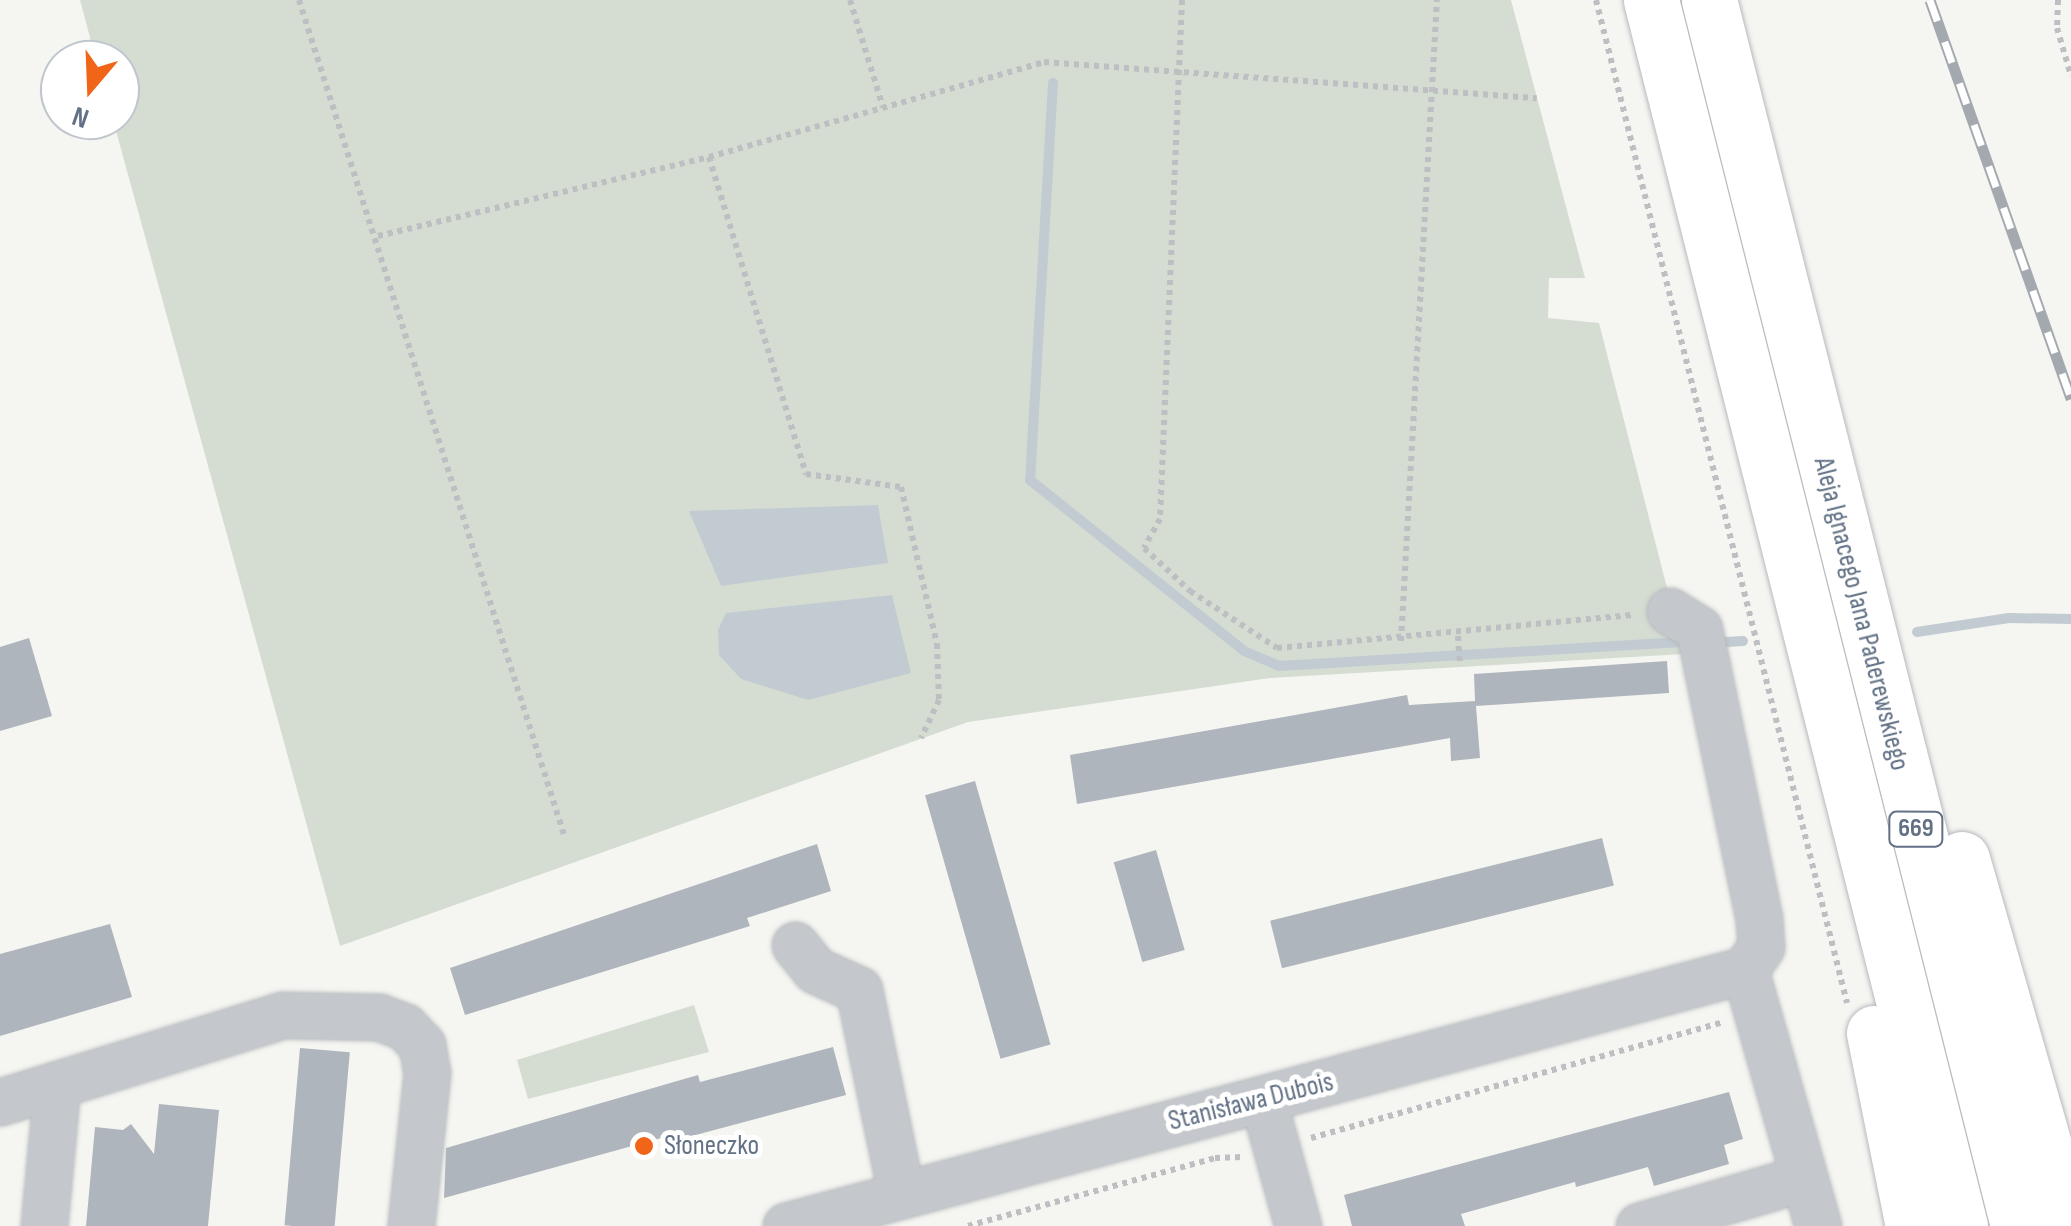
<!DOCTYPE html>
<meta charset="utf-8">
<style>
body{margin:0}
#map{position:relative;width:2071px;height:1226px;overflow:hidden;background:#f5f6f1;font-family:"Sofia Sans Condensed",sans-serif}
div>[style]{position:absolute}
.green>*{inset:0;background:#d5ddd2}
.water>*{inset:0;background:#c2cbd2}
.stream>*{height:10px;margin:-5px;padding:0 5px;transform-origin:5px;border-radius:5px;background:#c2cbd2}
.building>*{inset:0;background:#afb5bc;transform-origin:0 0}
.path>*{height:6px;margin-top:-3px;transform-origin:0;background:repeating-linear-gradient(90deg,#bebfc2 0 5px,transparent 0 10px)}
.roads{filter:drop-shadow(0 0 2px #b7babf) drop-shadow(0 0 2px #b7babf)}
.minor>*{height:45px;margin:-22.5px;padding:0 22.5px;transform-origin:22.5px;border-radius:22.5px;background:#c4c7cb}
.major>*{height:55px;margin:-27.5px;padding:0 27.5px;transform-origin:27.5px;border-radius:27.5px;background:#fff}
.rail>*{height:11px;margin-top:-5.5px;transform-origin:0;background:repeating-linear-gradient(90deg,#fff 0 22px,#a4a9b0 0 44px);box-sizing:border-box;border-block:2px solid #a4a9b0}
.dots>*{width:28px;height:28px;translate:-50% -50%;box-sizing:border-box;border:5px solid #fff;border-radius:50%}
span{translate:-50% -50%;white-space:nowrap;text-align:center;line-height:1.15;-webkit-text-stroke:10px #fff;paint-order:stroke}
.shield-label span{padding:2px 8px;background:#fff;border:2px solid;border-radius:8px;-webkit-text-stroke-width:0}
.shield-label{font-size:25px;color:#627185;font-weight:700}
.street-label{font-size:28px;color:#627185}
.poi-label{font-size:28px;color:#627185}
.left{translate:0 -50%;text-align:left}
.north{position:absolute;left:40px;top:40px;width:100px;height:100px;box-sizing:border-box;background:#fff;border:2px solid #c0c6ce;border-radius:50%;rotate:199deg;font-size:28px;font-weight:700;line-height:40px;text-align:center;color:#627185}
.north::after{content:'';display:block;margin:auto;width:35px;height:45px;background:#f06517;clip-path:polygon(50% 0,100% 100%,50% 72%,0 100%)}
</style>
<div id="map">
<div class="green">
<i style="clip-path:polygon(80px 0,1511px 0,1585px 278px,1549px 278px,1548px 318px,1599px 323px,1684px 654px,1270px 678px,968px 722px,340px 946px,113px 120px,120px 120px,120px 60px,96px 60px)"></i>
<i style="clip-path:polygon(694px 1005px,709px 1052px,528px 1099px,517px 1060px)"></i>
</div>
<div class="water">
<i style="clip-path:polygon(878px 505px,888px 563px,721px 586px,689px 511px)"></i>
<i style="clip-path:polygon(892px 595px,911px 673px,808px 700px,741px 679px,719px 655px,718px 630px,726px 613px)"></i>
</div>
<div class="stream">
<i style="left:1053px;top:83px;width:398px;rotate:93.3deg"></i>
<i style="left:1030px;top:480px;width:274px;rotate:38.6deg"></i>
<i style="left:1244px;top:651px;width:38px;rotate:23deg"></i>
<i style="left:1279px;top:666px;width:407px;rotate:-3.4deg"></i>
<i style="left:1917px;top:632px;width:93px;rotate:-8.7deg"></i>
<i style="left:2009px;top:618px;width:62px;rotate:0.9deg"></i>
<i style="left:1726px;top:642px;width:17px;rotate:-3deg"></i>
</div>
<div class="building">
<i style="clip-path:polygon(29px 638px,52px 716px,0 731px,0 647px)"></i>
<i style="clip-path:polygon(1667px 661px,1669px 693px,1476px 706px,1480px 758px,1451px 761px,1450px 738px,1077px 804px,1070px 755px,1407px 695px,1409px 705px,1475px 701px,1474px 674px)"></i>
<i style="left:975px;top:781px;width:274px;height:52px;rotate:74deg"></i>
<i style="left:1602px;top:838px;width:49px;height:342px;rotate:76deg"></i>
<i style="clip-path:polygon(817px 844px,831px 891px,747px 918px,750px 926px,465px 1015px,450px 968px)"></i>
<i style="left:1156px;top:850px;width:104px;height:44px;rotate:74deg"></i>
<i style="clip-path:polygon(110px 924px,132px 997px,0 1036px,0 954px)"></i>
<i style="clip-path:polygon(833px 1047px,846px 1095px,673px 1141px,672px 1135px,444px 1198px,446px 1148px,698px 1075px,700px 1082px)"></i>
<i style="left:300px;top:1048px;width:50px;height:178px;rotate:5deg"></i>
<i style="clip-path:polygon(1729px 1092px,1743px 1139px,1724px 1145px,1729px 1164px,1654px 1186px,1648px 1167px,1576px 1187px,1575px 1182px,1461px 1214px,1465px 1226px,1352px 1226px,1344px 1195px)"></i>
<i style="clip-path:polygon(159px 1104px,219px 1110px,208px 1226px,86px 1226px,95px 1127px,123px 1130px,131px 1124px,154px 1154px)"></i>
</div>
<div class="path">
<i style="left:299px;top:0;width:876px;rotate:72.39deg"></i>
<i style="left:850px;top:0;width:112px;rotate:72.9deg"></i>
<i style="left:1182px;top:0;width:519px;rotate:92.43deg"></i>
<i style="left:1160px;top:519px;width:33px;rotate:119deg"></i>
<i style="left:1144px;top:548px;width:63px;rotate:43.1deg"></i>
<i style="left:1190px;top:591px;width:104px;rotate:33.2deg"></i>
<i style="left:1277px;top:648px;width:359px;rotate:-5.3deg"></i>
<i style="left:1596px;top:0;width:1034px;rotate:75.95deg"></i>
<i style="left:2058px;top:0;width:28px;rotate:92deg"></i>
<i style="left:2057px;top:28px;width:50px;rotate:73.7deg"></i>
<i style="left:709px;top:157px;width:332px;rotate:73deg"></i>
<i style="left:806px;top:474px;width:96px;rotate:7.8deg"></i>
<i style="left:901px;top:487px;width:161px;rotate:77.1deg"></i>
<i style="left:937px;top:644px;width:56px;rotate:88deg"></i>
<i style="left:939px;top:700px;width:42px;rotate:115.3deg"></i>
<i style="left:378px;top:236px;width:340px;rotate:-13.4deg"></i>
<i style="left:709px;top:157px;width:348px;rotate:-15.8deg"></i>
<i style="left:1044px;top:62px;width:494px;rotate:4.2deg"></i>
<i style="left:1458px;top:636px;width:29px;rotate:86deg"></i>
<i style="left:1401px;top:641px;width:642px;rotate:-86.79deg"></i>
<i style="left:1311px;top:1138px;width:428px;rotate:-15.7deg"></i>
<i style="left:968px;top:1226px;width:256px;rotate:-15.4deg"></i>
<i style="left:1215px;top:1158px;width:28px;rotate:-2deg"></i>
</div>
<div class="roads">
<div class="minor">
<i style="left:1670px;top:611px;width:34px;rotate:32deg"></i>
<i style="left:1699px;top:629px;width:296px;rotate:78.3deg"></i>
<i style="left:1759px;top:919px;width:28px;rotate:86deg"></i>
<i style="left:1761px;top:947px;width:28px;rotate:125deg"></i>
<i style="left:795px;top:945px;width:32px;rotate:51deg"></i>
<i style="left:815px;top:970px;width:48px;rotate:24.4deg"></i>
<i style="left:859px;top:990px;width:207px;rotate:78.3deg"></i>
<i style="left:1263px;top:1100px;width:131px;rotate:74.5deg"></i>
<i style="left:0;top:1102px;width:296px;rotate:-17.1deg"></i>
<i style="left:283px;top:1015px;width:96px;rotate:1.2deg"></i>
<i style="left:379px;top:1017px;width:28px;rotate:21deg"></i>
<i style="left:405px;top:1027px;width:25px;rotate:47deg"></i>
<i style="left:422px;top:1045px;width:28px;rotate:80deg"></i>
<i style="left:427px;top:1073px;width:154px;rotate:96deg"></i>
<i style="left:44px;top:1226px;width:142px;rotate:-84.7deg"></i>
<i style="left:786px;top:1226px;width:993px;rotate:-14.95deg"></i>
<i style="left:1745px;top:970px;width:266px;rotate:74.1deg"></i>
<i style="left:1639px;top:1226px;width:171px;rotate:-16.3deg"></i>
</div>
<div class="major">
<i style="left:1651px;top:0;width:1264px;rotate:75.85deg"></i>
<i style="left:1709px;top:0;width:1264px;rotate:75.85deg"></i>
<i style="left:1962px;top:859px;width:382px;rotate:74deg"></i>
<i style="left:1874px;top:1033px;width:197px;rotate:78.6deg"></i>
</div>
</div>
<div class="rail">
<i style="left:1930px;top:0;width:423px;rotate:70.5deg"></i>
</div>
<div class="dots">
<i style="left:644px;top:1146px;background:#f06517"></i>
</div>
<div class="shield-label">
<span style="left:1916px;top:829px">669</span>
</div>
<div class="street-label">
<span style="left:1861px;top:614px;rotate:76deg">Aleja Ignacego Jana Paderewskiego</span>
<span style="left:1251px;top:1102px;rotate:-14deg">Stanisława Dubois</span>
</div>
<div class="poi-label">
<span class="left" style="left:664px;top:1146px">Słoneczko</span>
</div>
<div class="north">N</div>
</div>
